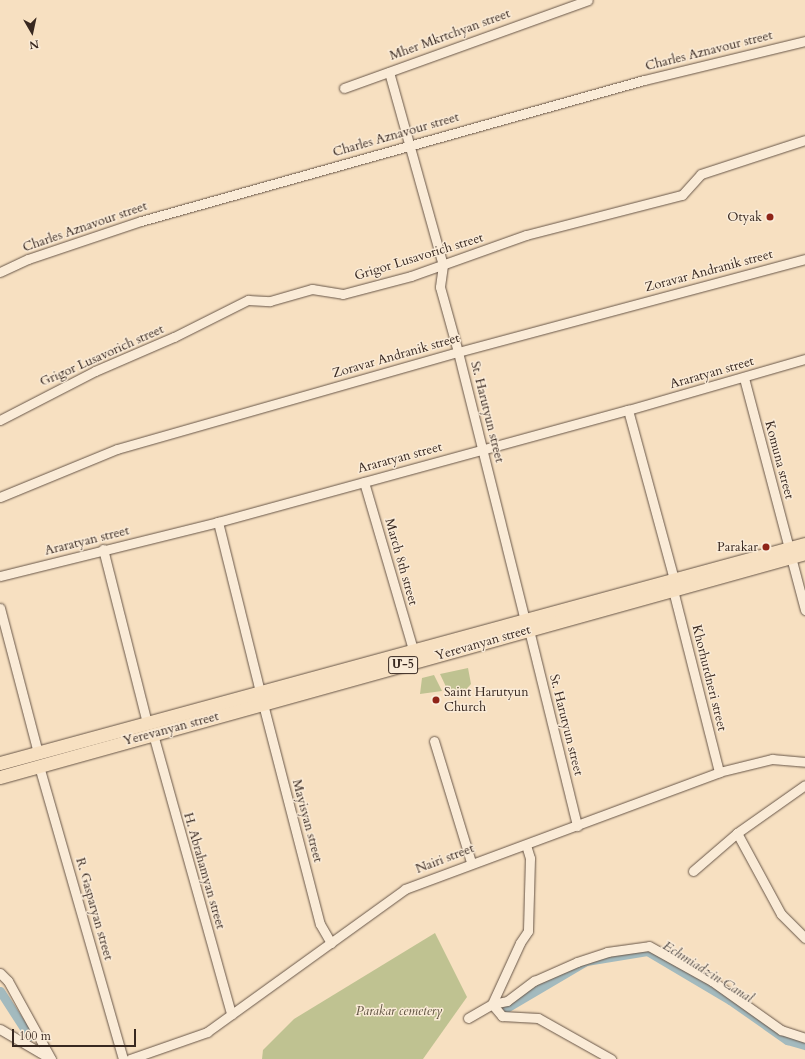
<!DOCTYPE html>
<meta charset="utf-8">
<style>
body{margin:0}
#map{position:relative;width:805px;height:1059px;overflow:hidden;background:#f7e0c1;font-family:Cardo,"Noto Serif Armenian",serif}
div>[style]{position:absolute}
.green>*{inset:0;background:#bfc291}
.canal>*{height:9px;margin:-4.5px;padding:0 4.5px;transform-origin:4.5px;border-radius:4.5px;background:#a3babe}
.roads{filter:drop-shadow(0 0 1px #685648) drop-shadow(0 0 1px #685648)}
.minor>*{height:9px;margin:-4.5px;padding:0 4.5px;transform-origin:4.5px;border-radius:4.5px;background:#faebd7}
.highway>*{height:13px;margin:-6.5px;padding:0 6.5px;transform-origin:6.5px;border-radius:6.5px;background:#f7e0c1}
.dots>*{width:11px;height:11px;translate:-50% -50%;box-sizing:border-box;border:2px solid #faebd7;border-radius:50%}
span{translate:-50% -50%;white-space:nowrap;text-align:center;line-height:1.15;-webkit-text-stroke:3px #faebd7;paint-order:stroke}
.shield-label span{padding:1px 3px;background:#faebd7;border:1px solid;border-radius:3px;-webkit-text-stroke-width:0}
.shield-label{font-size:12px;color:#382820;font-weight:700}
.street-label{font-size:13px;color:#382820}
.poi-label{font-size:13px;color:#382820}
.right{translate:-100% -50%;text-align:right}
.left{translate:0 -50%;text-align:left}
.park-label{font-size:13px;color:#5a4e3c;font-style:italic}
.water-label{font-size:14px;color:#534c48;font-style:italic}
.north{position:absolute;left:12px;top:12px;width:40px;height:40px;-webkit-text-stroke:3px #faebd7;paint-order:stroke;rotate:171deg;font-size:11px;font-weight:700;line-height:16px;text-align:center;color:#382820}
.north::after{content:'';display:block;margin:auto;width:14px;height:18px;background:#382820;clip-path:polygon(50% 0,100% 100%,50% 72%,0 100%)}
.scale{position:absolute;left:12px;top:1029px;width:124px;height:18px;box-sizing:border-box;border:2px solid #382820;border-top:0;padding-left:5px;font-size:12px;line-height:14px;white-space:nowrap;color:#382820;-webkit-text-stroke:3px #faebd7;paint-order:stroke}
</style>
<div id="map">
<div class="green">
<i style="clip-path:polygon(468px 668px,471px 684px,460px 696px,456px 692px,448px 691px,440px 674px)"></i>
<i style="clip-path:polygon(434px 675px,442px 691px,420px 694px,422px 678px)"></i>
<i style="clip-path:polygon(435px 933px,467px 997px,423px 1059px,262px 1059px,263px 1050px,294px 1019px)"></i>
</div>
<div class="canal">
<i style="left:0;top:991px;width:54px;rotate:57.2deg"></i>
<i style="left:506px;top:1008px;width:93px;rotate:-30.4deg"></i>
<i style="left:586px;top:961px;width:62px;rotate:-9.3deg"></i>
<i style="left:647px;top:951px;width:96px;rotate:30.6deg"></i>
<i style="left:730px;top:1000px;width:70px;rotate:35.1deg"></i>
<i style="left:787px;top:1040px;width:19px;rotate:16deg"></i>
</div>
<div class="roads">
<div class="minor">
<i style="left:389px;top:72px;width:200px;rotate:74.4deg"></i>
<i style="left:443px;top:265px;width:22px;rotate:98deg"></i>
<i style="left:440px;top:287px;width:67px;rotate:74.5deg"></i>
<i style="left:458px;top:352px;width:276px;rotate:76deg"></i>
<i style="left:344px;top:88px;width:259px;rotate:-19.8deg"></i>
<i style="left:0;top:272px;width:31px;rotate:-25deg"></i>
<i style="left:28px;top:259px;width:119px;rotate:-18.6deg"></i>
<i style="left:141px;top:221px;width:522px;rotate:-15.66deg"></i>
<i style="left:644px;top:80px;width:166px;rotate:-13.6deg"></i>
<i style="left:744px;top:378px;width:176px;rotate:75.2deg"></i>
<i style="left:628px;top:410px;width:175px;rotate:74.8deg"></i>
<i style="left:0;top:420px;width:107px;rotate:-27.3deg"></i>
<i style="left:95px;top:371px;width:86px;rotate:-23.3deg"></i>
<i style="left:174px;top:337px;width:83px;rotate:-26.6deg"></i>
<i style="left:248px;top:300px;width:22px;rotate:3deg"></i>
<i style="left:270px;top:301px;width:44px;rotate:-15.9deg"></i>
<i style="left:312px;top:289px;width:31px;rotate:9deg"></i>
<i style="left:343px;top:294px;width:70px;rotate:-14.8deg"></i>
<i style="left:411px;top:276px;width:122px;rotate:-19.6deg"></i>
<i style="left:526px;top:235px;width:161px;rotate:-14.4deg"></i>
<i style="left:682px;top:195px;width:28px;rotate:-48deg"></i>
<i style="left:701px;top:174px;width:109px;rotate:-18.1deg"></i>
<i style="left:364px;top:482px;width:175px;rotate:73.7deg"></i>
<i style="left:0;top:497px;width:126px;rotate:-22.3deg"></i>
<i style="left:117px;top:449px;width:355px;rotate:-15.9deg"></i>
<i style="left:458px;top:352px;width:359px;rotate:-15deg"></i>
<i style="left:218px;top:522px;width:175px;rotate:76.1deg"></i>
<i style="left:103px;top:549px;width:179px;rotate:75.8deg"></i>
<i style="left:791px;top:557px;width:55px;rotate:75.2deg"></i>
<i style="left:0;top:576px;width:225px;rotate:-13.9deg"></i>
<i style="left:218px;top:522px;width:425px;rotate:-15.3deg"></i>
<i style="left:628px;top:410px;width:184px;rotate:-16.1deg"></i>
<i style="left:673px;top:590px;width:188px;rotate:75.8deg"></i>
<i style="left:0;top:608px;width:150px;rotate:75.3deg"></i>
<i style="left:529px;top:630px;width:202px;rotate:76.2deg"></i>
<i style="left:263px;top:704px;width:227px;rotate:75.5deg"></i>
<i style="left:320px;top:924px;width:22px;rotate:60deg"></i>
<i style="left:153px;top:734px;width:291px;rotate:74.4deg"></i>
<i style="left:434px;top:741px;width:127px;rotate:73deg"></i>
<i style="left:39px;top:766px;width:305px;rotate:74deg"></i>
<i style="left:737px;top:833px;width:92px;rotate:61.5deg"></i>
<i style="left:781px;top:914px;width:34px;rotate:45deg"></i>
<i style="left:526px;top:845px;width:14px;rotate:73deg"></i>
<i style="left:530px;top:858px;width:73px;rotate:91.6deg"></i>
<i style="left:528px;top:931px;width:14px;rotate:124deg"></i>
<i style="left:520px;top:943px;width:67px;rotate:114.7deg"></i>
<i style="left:492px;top:1004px;width:16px;rotate:50deg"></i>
<i style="left:502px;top:1016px;width:36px;rotate:3deg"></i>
<i style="left:538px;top:1018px;width:84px;rotate:29.3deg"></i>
<i style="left:693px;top:871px;width:58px;rotate:-40.8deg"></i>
<i style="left:737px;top:833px;width:83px;rotate:-35.2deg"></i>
<i style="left:0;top:973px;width:11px;rotate:45deg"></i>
<i style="left:8px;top:981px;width:89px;rotate:61.1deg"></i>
<i style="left:468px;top:1018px;width:28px;rotate:-30deg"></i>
<i style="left:492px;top:1004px;width:15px;rotate:-11deg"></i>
<i style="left:507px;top:1001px;width:34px;rotate:-37deg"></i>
<i style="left:534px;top:981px;width:47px;rotate:-23.8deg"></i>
<i style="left:577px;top:962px;width:32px;rotate:-18deg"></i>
<i style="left:607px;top:952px;width:42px;rotate:-8.1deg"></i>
<i style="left:649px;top:946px;width:72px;rotate:29.1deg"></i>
<i style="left:712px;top:981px;width:85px;rotate:35.4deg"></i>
<i style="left:781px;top:1030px;width:25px;rotate:18deg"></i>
<i style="left:0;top:1029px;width:59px;rotate:30.5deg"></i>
<i style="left:130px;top:1059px;width:82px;rotate:-19.3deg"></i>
<i style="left:207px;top:1032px;width:244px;rotate:-35.8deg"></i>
<i style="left:405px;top:889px;width:335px;rotate:-20.4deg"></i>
<i style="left:719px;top:772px;width:55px;rotate:-13.8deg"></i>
<i style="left:772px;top:759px;width:33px;rotate:5deg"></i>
</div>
<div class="highway">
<i style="left:0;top:763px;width:834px;rotate:-15.22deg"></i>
<i style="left:0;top:777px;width:836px;rotate:-15.55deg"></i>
</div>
</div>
<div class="dots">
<i style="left:770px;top:217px;background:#8f2418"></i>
<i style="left:766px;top:547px;background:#8f2418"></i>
<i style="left:436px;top:700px;background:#8f2418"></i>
</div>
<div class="shield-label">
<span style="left:403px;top:665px">Մ-5</span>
</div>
<div class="street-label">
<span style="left:450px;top:35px;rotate:-20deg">Mher Mkrtchyan street</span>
<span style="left:709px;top:51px;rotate:-14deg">Charles Aznavour street</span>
<span style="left:396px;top:135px;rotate:-16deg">Charles Aznavour street</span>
<span style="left:85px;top:227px;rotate:-19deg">Charles Aznavour street</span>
<span style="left:419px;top:257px;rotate:-17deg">Grigor Lusavorich street</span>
<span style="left:709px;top:271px;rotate:-15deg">Zoravar Andranik street</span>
<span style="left:102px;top:356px;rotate:-24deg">Grigor Lusavorich street</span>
<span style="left:396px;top:356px;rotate:-16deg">Zoravar Andranik street</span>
<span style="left:712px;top:373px;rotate:-16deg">Araratyan street</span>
<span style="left:487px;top:412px;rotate:76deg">St. Harutyun street</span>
<span style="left:400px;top:458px;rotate:-15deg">Araratyan street</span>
<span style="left:779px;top:460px;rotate:75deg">Komuna street</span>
<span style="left:87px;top:541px;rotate:-14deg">Araratyan street</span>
<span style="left:401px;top:562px;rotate:74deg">March 8th street</span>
<span style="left:483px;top:643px;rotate:-16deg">Yerevanyan street</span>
<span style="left:709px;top:678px;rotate:76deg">Khorhurdneri street</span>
<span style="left:566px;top:725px;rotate:76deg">St. Harutyun street</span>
<span style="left:171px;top:729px;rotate:-15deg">Yerevanyan street</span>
<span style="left:307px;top:821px;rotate:75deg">Mayisyan street</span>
<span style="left:445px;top:859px;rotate:-21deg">Nairi street</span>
<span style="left:204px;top:871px;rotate:74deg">H. Abrahamyan street</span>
<span style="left:94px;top:909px;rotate:74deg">R. Gasparyan street</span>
</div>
<div class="poi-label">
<span class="right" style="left:762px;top:217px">Otyak</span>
<span class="right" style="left:758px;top:547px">Parakar</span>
<span class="left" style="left:444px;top:700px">Saint Harutyun<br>Church</span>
</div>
<div class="park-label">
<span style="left:399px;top:1011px">Parakar cemetery</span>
</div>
<div class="water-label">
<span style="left:708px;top:972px;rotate:32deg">Echmiadzin Canal</span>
</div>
<div class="north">N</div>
<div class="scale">100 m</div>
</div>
